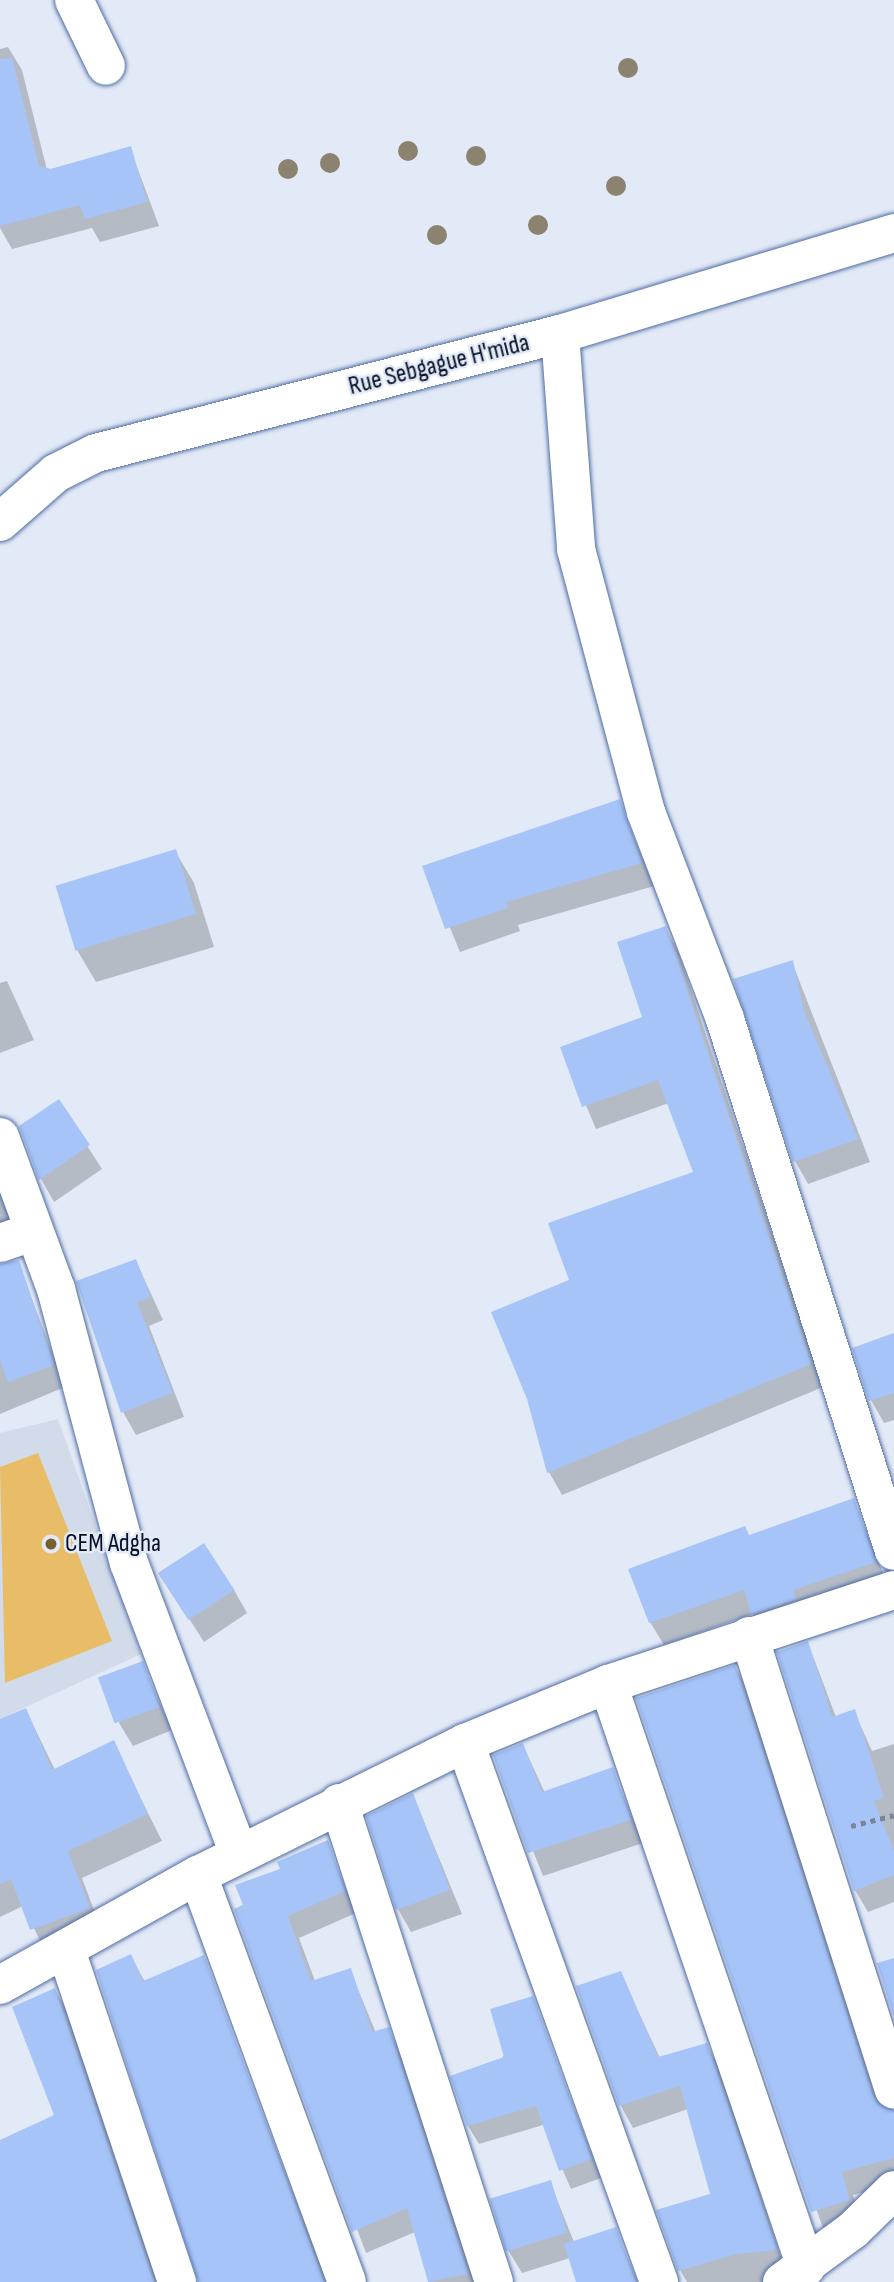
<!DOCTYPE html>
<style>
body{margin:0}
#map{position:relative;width:894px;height:2282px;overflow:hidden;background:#e3eaf7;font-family:"Sofia Sans Condensed",sans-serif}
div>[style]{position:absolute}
.built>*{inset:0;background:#d2dbe9}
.green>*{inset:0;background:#e9bd67}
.shadow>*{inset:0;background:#0003}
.building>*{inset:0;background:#a7c4f8;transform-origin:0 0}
.path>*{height:4.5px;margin-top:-2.25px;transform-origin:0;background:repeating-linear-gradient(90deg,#7c8496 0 5px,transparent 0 10px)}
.roads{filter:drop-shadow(0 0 2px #4e6ca4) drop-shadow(0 0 2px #4e6ca4)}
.minor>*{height:38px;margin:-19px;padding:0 19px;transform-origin:19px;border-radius:19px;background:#fff}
.trees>*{width:20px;height:20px;margin:-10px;border-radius:50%;background:#8b836f}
.dots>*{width:19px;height:19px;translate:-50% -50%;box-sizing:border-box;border:4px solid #e3eaf7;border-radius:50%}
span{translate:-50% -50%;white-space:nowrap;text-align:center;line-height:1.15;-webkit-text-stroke:5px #e3eaf7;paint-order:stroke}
.street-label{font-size:26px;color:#061026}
.poi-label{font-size:26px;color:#061026}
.left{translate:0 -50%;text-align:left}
</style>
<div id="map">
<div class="built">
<i style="clip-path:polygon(58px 1419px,141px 1654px,0 1719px,0 1433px)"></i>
</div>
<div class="green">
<i style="clip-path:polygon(38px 1453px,112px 1641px,5px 1683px,0 1467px)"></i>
</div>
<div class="shadow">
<i style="clip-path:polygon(8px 47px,22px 70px,47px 170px,130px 148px,159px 226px,100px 242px,92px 228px,12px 249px,0 228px,0 49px)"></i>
<i style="clip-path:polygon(619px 801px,654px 886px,518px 925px,520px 931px,460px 952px,425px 867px)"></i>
<i style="clip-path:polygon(175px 851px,194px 883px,214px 947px,96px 982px,77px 950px)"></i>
<i style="clip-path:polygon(665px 928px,678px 951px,823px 1387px,562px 1495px,549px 1472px,571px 1281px,696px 1173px,669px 1103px,596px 1129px,562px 1048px,644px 1018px)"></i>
<i style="clip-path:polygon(792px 962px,870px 1162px,808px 1184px,795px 1161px)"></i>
<i style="clip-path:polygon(7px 981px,34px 1040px,0 1053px,0 983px)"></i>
<i style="clip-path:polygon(59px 1102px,102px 1169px,54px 1202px,41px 1179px)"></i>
<i style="clip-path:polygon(0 1192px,17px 1239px,0 1248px)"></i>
<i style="clip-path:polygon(136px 1261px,163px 1320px,149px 1326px,184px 1417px,136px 1435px,123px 1412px)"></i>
<i style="clip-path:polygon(18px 1262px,65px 1387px,0 1414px,0 1265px)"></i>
<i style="clip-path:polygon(894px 1335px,894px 1420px,884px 1423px,871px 1400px)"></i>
<i style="clip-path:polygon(853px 1500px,888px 1585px,766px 1636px,753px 1614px,664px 1645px,650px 1622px,749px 1536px)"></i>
<i style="clip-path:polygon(161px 1575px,234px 1590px,247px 1613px,204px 1642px)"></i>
<i style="clip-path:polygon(808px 1643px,836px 1717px,854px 1711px,872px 1751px,894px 1744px,894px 1902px,868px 1912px,855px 1890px)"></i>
<i style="clip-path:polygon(142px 1663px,172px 1730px,133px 1746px,119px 1723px)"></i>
<i style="clip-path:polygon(735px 1667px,748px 1690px,885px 2108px,894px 2110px,894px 2184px,853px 2195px,862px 2223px,825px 2234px,638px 1699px)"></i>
<i style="clip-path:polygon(26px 1710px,55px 1770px,113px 1743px,162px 1841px,82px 1878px,103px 1934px,47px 1955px,23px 1906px,0 1917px,0 1721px)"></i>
<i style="clip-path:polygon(523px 1745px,545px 1793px,612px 1769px,643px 1843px,543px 1876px,495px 1756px)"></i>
<i style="clip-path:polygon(413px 1795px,462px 1914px,411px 1932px,398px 1909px)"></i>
<i style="clip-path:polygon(327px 1842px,356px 1913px,299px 1938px,315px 1981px,350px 1970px,376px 2033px,388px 2029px,400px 2051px,475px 2282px,429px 2282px,415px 2232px,366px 2253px,236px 1910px)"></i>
<i style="clip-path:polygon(131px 1956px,145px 1982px,203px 1958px,327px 2282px,200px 2282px)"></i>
<i style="clip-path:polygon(620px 1973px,660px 2058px,706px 2045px,719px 2067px,789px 2282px,687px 2282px,680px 2270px,712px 2195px,688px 2109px,633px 2128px,621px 2106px,578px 1987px)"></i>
<i style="clip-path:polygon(55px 1990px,68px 2013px,158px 2282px,0 2282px,0 2142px,56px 2116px)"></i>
<i style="clip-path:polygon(532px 1999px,601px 2178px,571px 2189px,543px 2125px,479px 2144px,468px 2126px)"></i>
<i style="clip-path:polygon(550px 2182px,574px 2242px,615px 2229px,638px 2282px,578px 2282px,570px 2258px,522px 2273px,508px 2250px)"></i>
</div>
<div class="building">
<i style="clip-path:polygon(12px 58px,39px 166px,51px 169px,131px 146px,147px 202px,85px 219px,80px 205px,0 226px,0 59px)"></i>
<i style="clip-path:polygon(620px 799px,642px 863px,506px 902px,508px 908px,445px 929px,422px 866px)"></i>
<i style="left:176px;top:849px;width:68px;height:126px;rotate:73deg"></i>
<i style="clip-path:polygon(666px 926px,811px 1364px,547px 1473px,527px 1399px,491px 1312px,569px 1280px,548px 1223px,693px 1172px,658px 1080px,582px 1107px,560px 1047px,642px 1017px,617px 942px)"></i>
<i style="clip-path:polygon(793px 960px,804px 1011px,858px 1139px,793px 1162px,733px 979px)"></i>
<i style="clip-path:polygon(59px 1099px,90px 1145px,39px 1180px,19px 1126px)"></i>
<i style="clip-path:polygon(136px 1259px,151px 1297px,137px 1302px,173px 1393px,121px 1413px,76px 1281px)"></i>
<i style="clip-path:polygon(19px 1260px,54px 1365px,8px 1382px,0 1360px,0 1264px)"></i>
<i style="clip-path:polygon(894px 1333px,894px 1393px,869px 1401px,852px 1348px)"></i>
<i style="clip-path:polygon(854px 1498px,876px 1562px,793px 1590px,796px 1599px,751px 1614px,744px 1590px,649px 1623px,628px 1569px,745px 1526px,749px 1535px)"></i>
<i style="left:204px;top:1543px;width:56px;height:55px;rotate:57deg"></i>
<i style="clip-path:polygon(808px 1641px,832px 1717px,855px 1709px,884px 1798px,874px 1801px,894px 1851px,894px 1875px,854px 1891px,777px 1652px)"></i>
<i style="left:143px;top:1661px;width:49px;height:48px;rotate:70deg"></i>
<i style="clip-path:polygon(735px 1665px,873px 2096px,894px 2110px,894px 2158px,842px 2172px,850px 2200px,811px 2212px,636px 1698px)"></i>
<i style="clip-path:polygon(26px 1708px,52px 1770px,114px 1740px,148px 1814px,68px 1851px,90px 1908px,30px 1930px,11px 1879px,0 1884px,0 1719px)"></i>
<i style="clip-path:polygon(523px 1743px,542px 1792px,613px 1767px,631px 1820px,528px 1853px,493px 1755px)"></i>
<i style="clip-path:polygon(413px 1793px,450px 1890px,396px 1910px,366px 1816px)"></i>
<i style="clip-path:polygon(328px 1840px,345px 1891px,288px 1916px,311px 1981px,351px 1968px,372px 2032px,389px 2027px,468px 2274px,428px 2282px,407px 2208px,352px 2232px,234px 1909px,243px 1905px,235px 1885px,280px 1869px,277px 1862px)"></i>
<i style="clip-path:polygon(131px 1954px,143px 1981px,204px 1955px,324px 2282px,198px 2282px,96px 1970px)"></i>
<i style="clip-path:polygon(894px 1958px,894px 2017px,877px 1963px)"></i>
<i style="clip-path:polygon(621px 1971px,658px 2057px,707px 2043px,777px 2250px,736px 2254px,678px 2271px,656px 2210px,710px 2194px,680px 2086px,619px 2106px,576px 1986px)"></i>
<i style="clip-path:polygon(55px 1988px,154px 2282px,0 2282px,0 2140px,54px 2115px,12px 2007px)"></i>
<i style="clip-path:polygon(533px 1996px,592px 2159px,559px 2171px,536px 2106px,467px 2126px,450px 2076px,504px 2057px,490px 2009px)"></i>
<i style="left:551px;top:2180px;width:55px;height:64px;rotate:73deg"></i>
<i style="clip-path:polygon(616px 2227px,636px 2282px,576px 2282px,564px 2244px)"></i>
</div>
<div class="path">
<i style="left:851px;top:1826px;width:44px;rotate:-14.3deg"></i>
</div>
<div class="roads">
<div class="minor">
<i style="left:74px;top:0;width:73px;rotate:64.1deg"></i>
<i style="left:560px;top:334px;width:216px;rotate:85.7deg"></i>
<i style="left:576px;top:549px;width:272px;rotate:75.1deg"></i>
<i style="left:646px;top:812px;width:222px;rotate:69.1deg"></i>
<i style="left:725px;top:1019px;width:558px;rotate:72.38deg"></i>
<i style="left:0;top:522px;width:74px;rotate:-41.2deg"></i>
<i style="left:56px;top:473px;width:45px;rotate:-26.6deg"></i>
<i style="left:96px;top:453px;width:479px;rotate:-14.4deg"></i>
<i style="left:560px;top:334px;width:349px;rotate:-16.8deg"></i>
<i style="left:0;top:1137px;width:162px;rotate:69.8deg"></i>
<i style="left:56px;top:1289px;width:284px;rotate:75.1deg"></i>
<i style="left:129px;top:1563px;width:311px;rotate:69.3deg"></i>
<i style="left:0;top:1243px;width:36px;rotate:-19deg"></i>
<i style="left:749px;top:1636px;width:476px;rotate:72.3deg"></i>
<i style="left:608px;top:1684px;width:616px;rotate:71.24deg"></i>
<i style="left:465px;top:1743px;width:573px;rotate:70.2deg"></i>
<i style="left:339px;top:1803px;width:503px;rotate:72.07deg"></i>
<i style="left:198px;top:1875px;width:433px;rotate:69.9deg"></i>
<i style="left:66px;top:1950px;width:350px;rotate:71.5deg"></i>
<i style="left:0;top:1985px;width:227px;rotate:-29.1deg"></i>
<i style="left:198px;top:1875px;width:298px;rotate:-26.3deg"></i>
<i style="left:465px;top:1743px;width:155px;rotate:-22.4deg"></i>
<i style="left:608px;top:1684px;width:301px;rotate:-18.2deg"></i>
<i style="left:782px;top:2282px;width:88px;rotate:-36.2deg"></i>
<i style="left:853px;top:2230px;width:57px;rotate:-44.3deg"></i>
</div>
</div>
<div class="trees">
<i style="left:628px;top:68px"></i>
<i style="left:408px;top:151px"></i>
<i style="left:476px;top:156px"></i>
<i style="left:330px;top:163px"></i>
<i style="left:288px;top:169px"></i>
<i style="left:616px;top:186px"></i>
<i style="left:538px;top:225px"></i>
<i style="left:437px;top:235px"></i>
</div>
<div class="dots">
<i style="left:51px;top:1544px;background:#775f30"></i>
</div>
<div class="street-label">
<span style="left:439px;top:365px;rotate:-14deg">Rue Sebgague H'mida</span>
</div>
<div class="poi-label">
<span class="left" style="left:65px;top:1544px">CEM Adgha</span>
</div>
</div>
